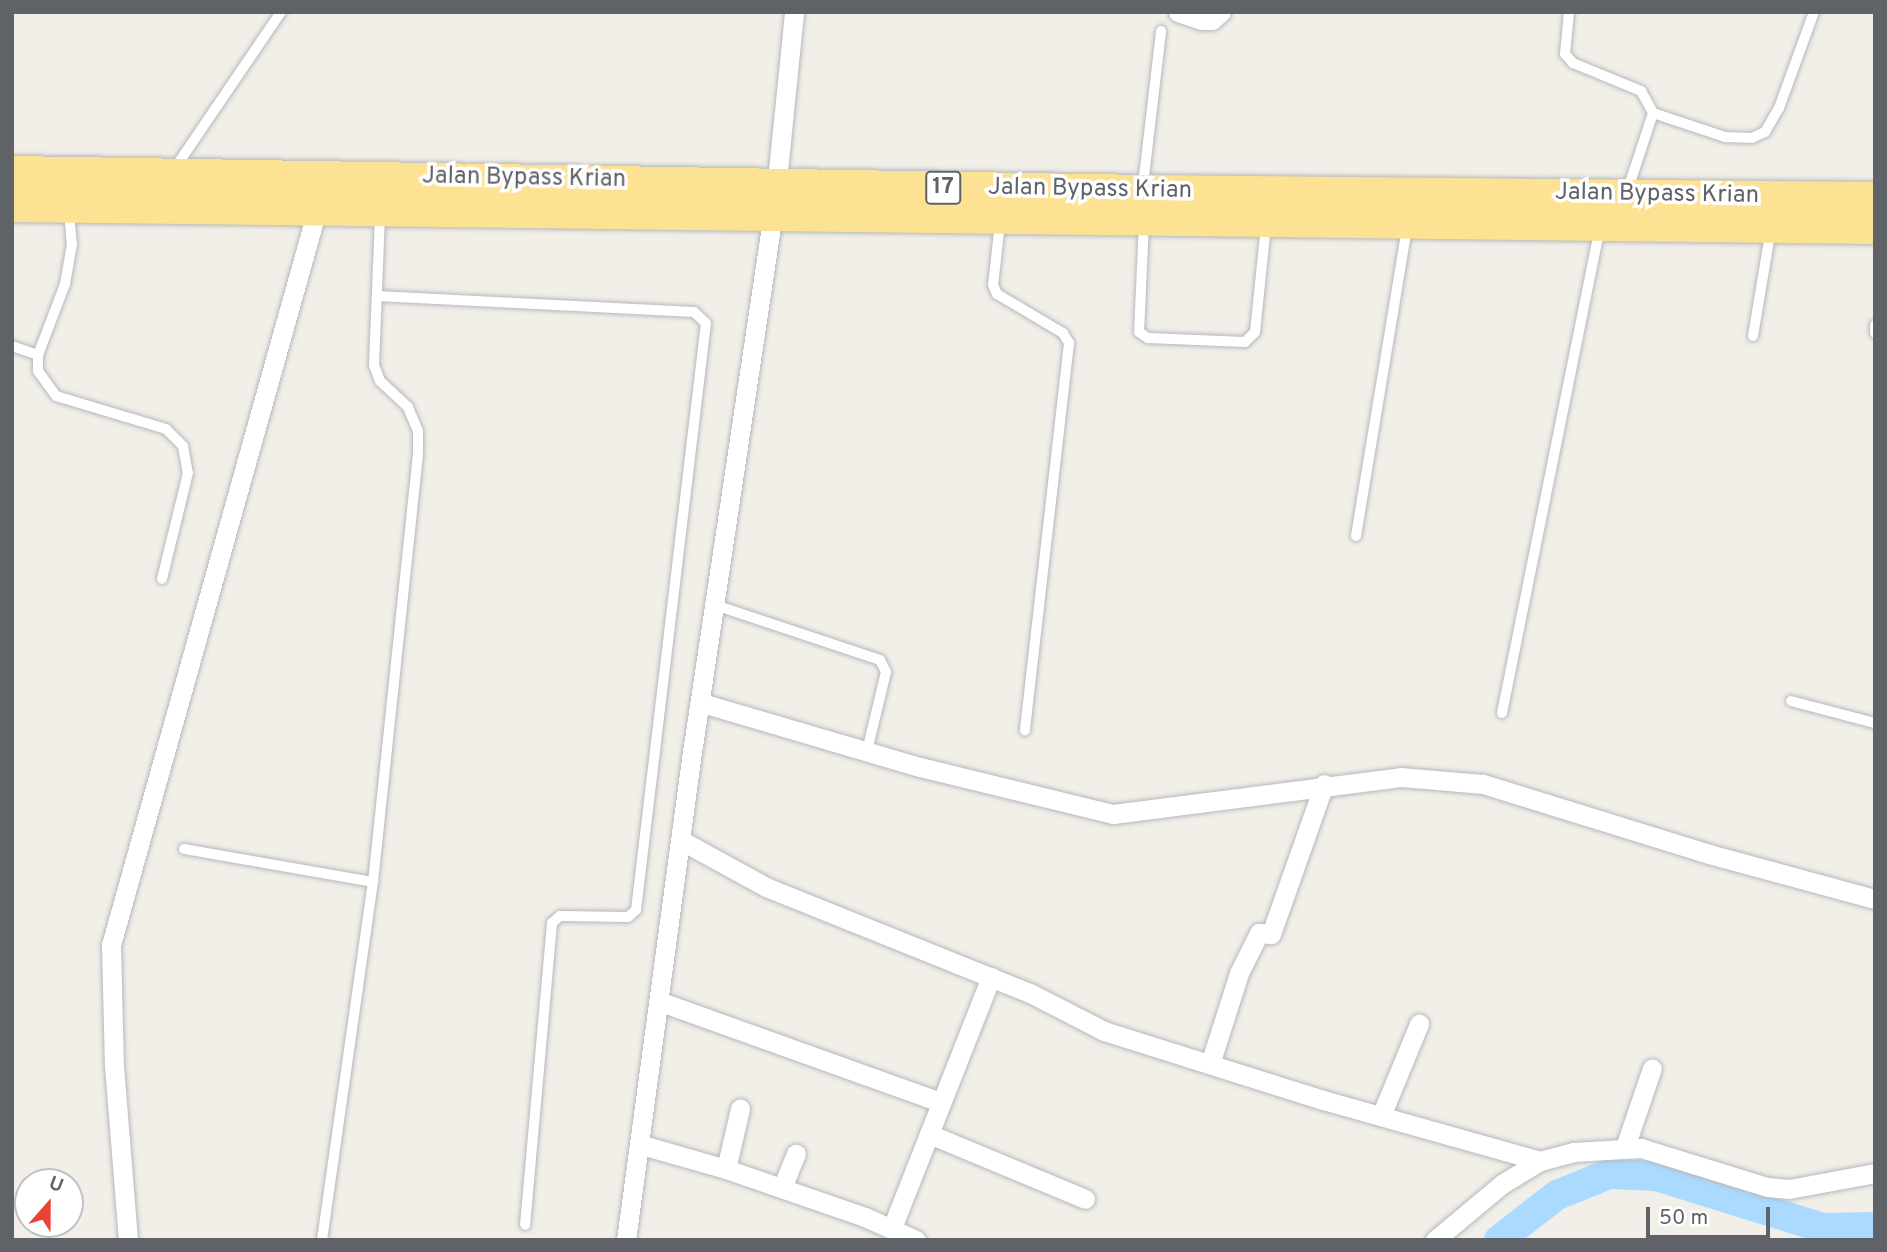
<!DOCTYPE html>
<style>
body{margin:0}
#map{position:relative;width:1887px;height:1252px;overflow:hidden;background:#f1efe8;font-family:Overpass,sans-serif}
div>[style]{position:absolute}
.river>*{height:30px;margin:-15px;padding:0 15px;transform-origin:15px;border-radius:15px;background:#aadaff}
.roads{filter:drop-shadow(0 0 2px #b5b8bc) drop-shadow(0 0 2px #b5b8bc)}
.lane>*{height:10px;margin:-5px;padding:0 5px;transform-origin:5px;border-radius:5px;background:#fff}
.street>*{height:19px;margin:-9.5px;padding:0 9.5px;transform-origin:9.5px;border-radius:9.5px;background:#fff}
.highway>*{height:35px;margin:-17.5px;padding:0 17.5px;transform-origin:17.5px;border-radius:17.5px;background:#fde293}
span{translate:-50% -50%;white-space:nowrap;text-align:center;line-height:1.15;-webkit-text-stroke:7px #fff;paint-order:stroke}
.shield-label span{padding:2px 5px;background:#fff;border:2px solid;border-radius:5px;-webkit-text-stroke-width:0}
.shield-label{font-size:23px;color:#5f6368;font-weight:700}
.street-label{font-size:24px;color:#5f6368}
.frame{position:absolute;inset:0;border:14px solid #5f6368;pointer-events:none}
.north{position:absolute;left:14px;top:1168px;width:70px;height:70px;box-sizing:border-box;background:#fff;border:2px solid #bfc1c3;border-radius:50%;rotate:21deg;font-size:19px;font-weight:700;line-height:28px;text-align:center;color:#5f6368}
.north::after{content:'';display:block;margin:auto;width:24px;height:32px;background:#ea4335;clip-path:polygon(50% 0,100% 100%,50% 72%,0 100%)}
.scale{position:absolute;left:1646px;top:1207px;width:124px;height:32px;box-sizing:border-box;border:4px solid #5f6368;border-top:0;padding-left:9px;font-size:21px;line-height:24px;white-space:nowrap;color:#5f6368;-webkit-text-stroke:5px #fff;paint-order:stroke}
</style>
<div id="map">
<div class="river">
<i style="left:1499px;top:1240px;width:73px;rotate:-37.8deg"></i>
<i style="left:1557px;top:1195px;width:56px;rotate:-22deg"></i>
<i style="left:1609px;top:1174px;width:47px;rotate:2.4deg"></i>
<i style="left:1656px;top:1176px;width:175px;rotate:17.3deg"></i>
<i style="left:1823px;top:1228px;width:52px;rotate:-1.1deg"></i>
</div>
<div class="roads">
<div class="lane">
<i style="left:1569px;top:12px;width:42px;rotate:95.4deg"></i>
<i style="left:1565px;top:54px;width:12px;rotate:48deg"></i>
<i style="left:1573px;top:63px;width:74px;rotate:22.4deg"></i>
<i style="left:1641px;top:91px;width:25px;rotate:61deg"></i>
<i style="left:1653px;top:113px;width:80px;rotate:108.2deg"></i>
<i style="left:1653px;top:113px;width:76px;rotate:18.4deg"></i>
<i style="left:1725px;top:137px;width:27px;rotate:2deg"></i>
<i style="left:1752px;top:138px;width:14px;rotate:-25deg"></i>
<i style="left:1765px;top:132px;width:28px;rotate:-60deg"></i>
<i style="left:1779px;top:108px;width:102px;rotate:-70deg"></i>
<i style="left:175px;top:168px;width:189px;rotate:-55.8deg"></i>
<i style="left:1143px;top:185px;width:155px;rotate:-83.3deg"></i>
<i style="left:69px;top:212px;width:32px;rotate:85deg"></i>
<i style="left:72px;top:244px;width:41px;rotate:99.9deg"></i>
<i style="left:65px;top:284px;width:76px;rotate:110.8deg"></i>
<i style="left:38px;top:355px;width:16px;rotate:90deg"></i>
<i style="left:38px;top:371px;width:31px;rotate:54deg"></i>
<i style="left:56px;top:396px;width:115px;rotate:16.7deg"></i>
<i style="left:166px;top:429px;width:24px;rotate:45deg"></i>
<i style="left:183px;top:446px;width:27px;rotate:80deg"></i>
<i style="left:188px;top:473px;width:109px;rotate:103.8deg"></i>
<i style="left:1000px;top:223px;width:62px;rotate:96.4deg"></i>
<i style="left:993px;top:285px;width:10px;rotate:66deg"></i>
<i style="left:997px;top:294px;width:77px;rotate:30.6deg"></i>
<i style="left:1063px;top:333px;width:12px;rotate:59deg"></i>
<i style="left:1069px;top:343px;width:390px;rotate:96.5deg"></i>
<i style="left:1144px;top:223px;width:109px;rotate:92.6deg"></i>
<i style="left:1139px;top:332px;width:11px;rotate:34deg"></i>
<i style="left:1148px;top:338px;width:97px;rotate:2.4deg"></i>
<i style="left:1245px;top:342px;width:14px;rotate:-45deg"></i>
<i style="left:1255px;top:332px;width:107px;rotate:-84.1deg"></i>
<i style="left:377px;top:296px;width:317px;rotate:2.9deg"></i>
<i style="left:694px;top:312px;width:16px;rotate:43deg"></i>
<i style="left:706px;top:323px;width:591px;rotate:96.8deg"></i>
<i style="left:636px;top:910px;width:11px;rotate:139deg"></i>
<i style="left:628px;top:917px;width:68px;rotate:-179.2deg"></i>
<i style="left:560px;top:916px;width:11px;rotate:139deg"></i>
<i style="left:552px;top:923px;width:303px;rotate:95.1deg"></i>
<i style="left:1875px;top:325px;width:8px;rotate:90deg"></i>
<i style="left:1753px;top:336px;width:109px;rotate:-80.5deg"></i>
<i style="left:12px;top:346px;width:28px;rotate:19deg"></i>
<i style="left:1356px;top:536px;width:313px;rotate:-80.6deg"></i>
<i style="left:715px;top:605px;width:174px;rotate:18.4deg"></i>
<i style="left:880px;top:660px;width:13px;rotate:63deg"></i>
<i style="left:886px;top:672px;width:81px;rotate:103.5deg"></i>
<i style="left:1791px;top:701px;width:87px;rotate:14.7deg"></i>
<i style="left:1502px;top:713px;width:493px;rotate:-78.6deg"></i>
<i style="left:184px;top:849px;width:192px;rotate:9.9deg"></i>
<i style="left:322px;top:1240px;width:362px;rotate:-81.9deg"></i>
<i style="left:373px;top:882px;width:432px;rotate:-84deg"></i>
<i style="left:418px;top:452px;width:21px;rotate:-90deg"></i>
<i style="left:418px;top:431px;width:26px;rotate:-113deg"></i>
<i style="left:408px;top:407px;width:38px;rotate:-137deg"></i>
<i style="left:380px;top:381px;width:17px;rotate:-111deg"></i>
<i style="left:374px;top:365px;width:150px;rotate:-87.7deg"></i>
</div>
<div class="street">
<i style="left:1178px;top:12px;width:24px;rotate:19deg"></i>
<i style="left:1201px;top:20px;width:11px"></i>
<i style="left:1212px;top:20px;width:12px;rotate:-42deg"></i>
<i style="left:702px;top:703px;width:227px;rotate:16.4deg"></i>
<i style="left:920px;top:767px;width:199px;rotate:13.7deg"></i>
<i style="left:1113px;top:814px;width:290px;rotate:-7.3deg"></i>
<i style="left:1401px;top:777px;width:82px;rotate:4.9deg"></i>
<i style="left:1483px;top:784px;width:237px;rotate:17.2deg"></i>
<i style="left:1709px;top:854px;width:172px;rotate:15.2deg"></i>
<i style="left:682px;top:841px;width:96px;rotate:28.7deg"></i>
<i style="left:766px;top:887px;width:284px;rotate:21.9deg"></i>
<i style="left:1030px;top:993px;width:83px;rotate:27.2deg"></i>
<i style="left:1104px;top:1031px;width:230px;rotate:17.5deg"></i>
<i style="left:1323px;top:1100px;width:225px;rotate:15.7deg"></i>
<i style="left:661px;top:1002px;width:296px;rotate:19.7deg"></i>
<i style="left:1210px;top:1064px;width:96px;rotate:-72.3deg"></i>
<i style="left:1239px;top:973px;width:45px;rotate:-63.4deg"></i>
<i style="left:1259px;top:933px;width:12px;rotate:5deg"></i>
<i style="left:1271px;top:934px;width:159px;rotate:-70.5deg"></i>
<i style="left:1381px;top:1116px;width:100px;rotate:-67.6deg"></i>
<i style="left:929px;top:1134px;width:169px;rotate:22.6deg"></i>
<i style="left:642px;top:1145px;width:87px;rotate:15.9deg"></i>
<i style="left:726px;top:1169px;width:147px;rotate:19.1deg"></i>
<i style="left:865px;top:1217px;width:56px;rotate:24.3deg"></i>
<i style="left:1625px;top:1147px;width:83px;rotate:-71.1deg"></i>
<i style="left:726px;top:1169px;width:62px;rotate:-76.9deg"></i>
<i style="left:782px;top:1188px;width:37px;rotate:-68deg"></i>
<i style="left:892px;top:1228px;width:270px;rotate:-68.5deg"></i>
<i style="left:128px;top:1240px;width:174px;rotate:-94.6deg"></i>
<i style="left:114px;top:1067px;width:122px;rotate:-91.4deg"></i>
<i style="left:111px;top:945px;width:767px;rotate:-74.35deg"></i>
<i style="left:626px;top:1240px;width:499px;rotate:-82.3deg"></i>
<i style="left:693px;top:746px;width:552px;rotate:-81.46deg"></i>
<i style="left:775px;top:200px;width:189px;rotate:-84.2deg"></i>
<i style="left:1435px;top:1240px;width:87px;rotate:-39.9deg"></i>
<i style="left:1502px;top:1184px;width:44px;rotate:-31.2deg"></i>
<i style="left:1540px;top:1161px;width:34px;rotate:-15deg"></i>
<i style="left:1573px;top:1152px;width:68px;rotate:-3.4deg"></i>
<i style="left:1641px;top:1148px;width:132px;rotate:17.2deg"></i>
<i style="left:1767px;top:1187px;width:22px;rotate:5deg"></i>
<i style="left:1789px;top:1189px;width:87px;rotate:-10.5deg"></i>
</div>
<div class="highway">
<i style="left:12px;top:173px;width:1130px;rotate:0.96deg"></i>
<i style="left:1142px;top:192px;width:733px;rotate:0.55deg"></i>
<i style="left:12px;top:204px;width:1863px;rotate:0.68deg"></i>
</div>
</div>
<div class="shield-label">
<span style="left:943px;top:188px">17</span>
</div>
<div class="street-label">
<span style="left:524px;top:179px;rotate:1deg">Jalan Bypass Krian</span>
<span style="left:1090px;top:190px;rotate:1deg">Jalan Bypass Krian</span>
<span style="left:1657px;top:195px;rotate:1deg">Jalan Bypass Krian</span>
</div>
<div class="frame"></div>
<div class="north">U</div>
<div class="scale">50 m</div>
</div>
